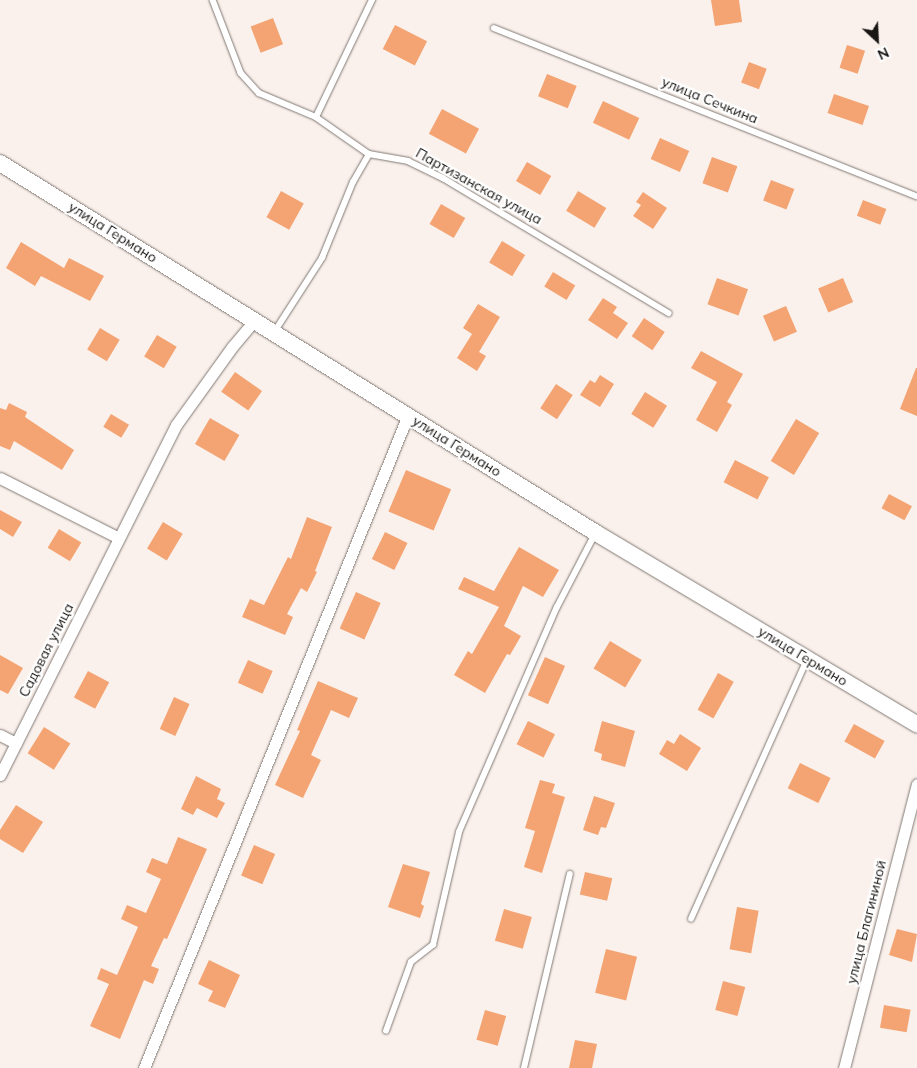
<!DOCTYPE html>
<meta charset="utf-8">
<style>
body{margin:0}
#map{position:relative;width:917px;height:1068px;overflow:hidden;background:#faf1ec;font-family:Mulish,sans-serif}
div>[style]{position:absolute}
.building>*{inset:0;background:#f4a473;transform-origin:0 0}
.roads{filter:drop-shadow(0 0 1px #807873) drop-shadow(0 0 1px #807873)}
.lane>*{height:5.5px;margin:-2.75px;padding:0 2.75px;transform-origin:2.75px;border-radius:2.75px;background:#fff}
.street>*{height:11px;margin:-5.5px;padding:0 5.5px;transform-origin:5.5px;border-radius:5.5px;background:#fff}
.secondary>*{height:16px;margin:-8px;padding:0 8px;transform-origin:8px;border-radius:8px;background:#fff}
span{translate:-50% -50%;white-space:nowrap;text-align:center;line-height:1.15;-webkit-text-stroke:4.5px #fff;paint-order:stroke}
.street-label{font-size:14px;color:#191614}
.north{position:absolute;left:852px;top:15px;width:50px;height:50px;-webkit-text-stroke:4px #fff;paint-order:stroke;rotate:155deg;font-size:14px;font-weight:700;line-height:20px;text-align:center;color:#191614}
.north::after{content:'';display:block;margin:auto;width:18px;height:22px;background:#191614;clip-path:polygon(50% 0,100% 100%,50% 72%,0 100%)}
</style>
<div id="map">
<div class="building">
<i style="clip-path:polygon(711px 0,739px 0,742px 22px,715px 26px)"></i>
<i style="left:273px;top:18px;width:28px;height:24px;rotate:69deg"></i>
<i style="left:395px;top:25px;width:36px;height:27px;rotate:27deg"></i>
<i style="left:847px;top:45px;width:19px;height:24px;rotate:18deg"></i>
<i style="left:749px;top:62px;width:19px;height:22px;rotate:21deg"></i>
<i style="left:547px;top:74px;width:32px;height:24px;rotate:22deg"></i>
<i style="left:834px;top:94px;width:37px;height:20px;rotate:19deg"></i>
<i style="left:603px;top:101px;width:40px;height:24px;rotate:25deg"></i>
<i style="left:442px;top:109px;width:42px;height:28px;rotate:28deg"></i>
<i style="left:660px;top:138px;width:32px;height:23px;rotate:24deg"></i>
<i style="left:712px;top:157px;width:27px;height:28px;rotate:20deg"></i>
<i style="left:527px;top:162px;width:28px;height:22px;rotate:30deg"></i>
<i style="left:771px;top:180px;width:25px;height:22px;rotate:21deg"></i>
<i style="left:281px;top:191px;width:26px;height:30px;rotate:29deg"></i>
<i style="left:578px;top:191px;width:33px;height:23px;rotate:31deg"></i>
<i style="clip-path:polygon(643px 192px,667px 208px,653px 229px,633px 216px,641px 205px,636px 202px)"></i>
<i style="left:863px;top:200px;width:25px;height:17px;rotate:21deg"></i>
<i style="left:441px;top:204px;width:28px;height:23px;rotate:30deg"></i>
<i style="left:502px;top:241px;width:27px;height:25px;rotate:31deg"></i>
<i style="clip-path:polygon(21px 242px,64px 268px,69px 258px,104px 276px,90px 301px,41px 276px,35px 286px,6px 268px)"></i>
<i style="left:553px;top:272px;width:26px;height:17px;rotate:31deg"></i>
<i style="left:717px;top:278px;width:33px;height:28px;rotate:20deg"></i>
<i style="left:843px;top:278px;width:26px;height:27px;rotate:67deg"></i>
<i style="clip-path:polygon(603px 298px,617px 307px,613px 313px,628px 323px,617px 339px,588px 320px)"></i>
<i style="clip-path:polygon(478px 304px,500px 317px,479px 352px,486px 356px,477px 371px,457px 358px,472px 334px,463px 328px)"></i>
<i style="left:786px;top:306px;width:28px;height:25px;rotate:67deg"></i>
<i style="left:644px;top:318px;width:25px;height:22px;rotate:34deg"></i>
<i style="left:100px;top:328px;width:23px;height:25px;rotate:31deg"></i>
<i style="left:157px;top:335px;width:23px;height:25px;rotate:31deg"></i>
<i style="clip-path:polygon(701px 351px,743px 374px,727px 402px,732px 405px,717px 432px,696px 420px,717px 382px,691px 368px)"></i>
<i style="clip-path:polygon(916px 368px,917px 368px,917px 416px,900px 409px)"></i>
<i style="left:235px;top:372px;width:33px;height:24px;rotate:35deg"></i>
<i style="clip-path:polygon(600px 375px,614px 384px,600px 407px,580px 395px,590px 380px,595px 383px)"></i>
<i style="left:556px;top:384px;width:20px;height:29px;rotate:33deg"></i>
<i style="left:645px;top:392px;width:26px;height:26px;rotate:32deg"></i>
<i style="clip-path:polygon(9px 403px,27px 412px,25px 417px,74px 450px,62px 470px,14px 441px,10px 450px,0 446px,0 408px,6px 410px)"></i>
<i style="left:111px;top:414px;width:21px;height:15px;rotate:31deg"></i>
<i style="left:210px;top:418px;width:34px;height:30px;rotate:30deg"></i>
<i style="left:796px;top:419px;width:27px;height:49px;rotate:31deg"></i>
<i style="left:735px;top:460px;width:38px;height:25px;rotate:27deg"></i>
<i style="left:406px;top:470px;width:49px;height:45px;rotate:23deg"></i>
<i style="left:889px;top:494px;width:26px;height:16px;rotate:28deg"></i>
<i style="clip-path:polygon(0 510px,22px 522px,13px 537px,0 529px)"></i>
<i style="clip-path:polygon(307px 517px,332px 527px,315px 571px,317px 572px,307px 592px,301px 588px,287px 614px,293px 617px,285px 635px,242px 617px,250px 599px,264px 605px,288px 557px,291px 559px)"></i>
<i style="left:163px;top:522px;width:23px;height:31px;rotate:31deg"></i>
<i style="left:59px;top:529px;width:26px;height:22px;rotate:31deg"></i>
<i style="left:385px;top:532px;width:25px;height:30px;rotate:26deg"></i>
<i style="clip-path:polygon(519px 547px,559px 570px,543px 597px,523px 586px,504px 626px,521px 636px,510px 655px,507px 654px,485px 693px,454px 675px,468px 651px,472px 654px,499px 607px,458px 589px,464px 577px,494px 591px)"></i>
<i style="left:356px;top:592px;width:27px;height:40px;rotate:24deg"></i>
<i style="left:610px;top:641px;width:37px;height:32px;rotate:31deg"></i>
<i style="clip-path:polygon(0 655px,23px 668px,8px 694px,0 690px)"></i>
<i style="left:545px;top:657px;width:22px;height:42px;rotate:24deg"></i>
<i style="left:248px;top:660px;width:27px;height:25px;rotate:24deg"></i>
<i style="left:88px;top:671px;width:24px;height:30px;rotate:28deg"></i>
<i style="left:718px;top:673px;width:18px;height:42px;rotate:29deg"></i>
<i style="clip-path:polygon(318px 681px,358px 698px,349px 718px,331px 710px,311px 755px,321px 760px,303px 798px,275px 785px,300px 731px,297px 730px)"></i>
<i style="left:174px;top:697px;width:17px;height:35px;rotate:24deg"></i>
<i style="left:528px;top:721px;width:30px;height:26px;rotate:26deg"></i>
<i style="clip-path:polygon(602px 721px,635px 731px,625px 767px,601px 760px,602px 754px,594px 751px)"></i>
<i style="left:854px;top:724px;width:35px;height:20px;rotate:29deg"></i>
<i style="left:44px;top:727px;width:31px;height:31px;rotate:32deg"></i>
<i style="clip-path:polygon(680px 734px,701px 748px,687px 771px,659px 754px,667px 740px,674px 744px)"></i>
<i style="left:800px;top:763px;width:34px;height:28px;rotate:26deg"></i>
<i style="clip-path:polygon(196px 776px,221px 789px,217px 799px,225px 803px,217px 818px,197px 808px,193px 815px,181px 809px)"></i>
<i style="clip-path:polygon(540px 780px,555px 784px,552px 793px,565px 797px,542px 873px,524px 867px,535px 831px,525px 828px)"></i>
<i style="clip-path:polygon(594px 796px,615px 803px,606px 828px,601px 827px,598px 835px,583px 830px)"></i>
<i style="clip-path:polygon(16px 805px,43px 822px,23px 853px,0 839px,0 830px)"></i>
<i style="clip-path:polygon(178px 837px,207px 849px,167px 939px,164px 938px,151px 966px,159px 969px,153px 984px,144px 980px,120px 1039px,90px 1026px,109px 984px,97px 979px,101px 968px,117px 975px,138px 927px,121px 919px,127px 905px,146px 913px,161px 879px,146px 872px,152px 858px,167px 864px)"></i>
<i style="left:254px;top:845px;width:23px;height:33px;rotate:23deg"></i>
<i style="clip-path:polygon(403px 864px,430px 872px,421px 904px,424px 906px,420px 918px,388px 907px)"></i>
<i style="left:585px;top:872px;width:28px;height:23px;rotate:13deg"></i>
<i style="left:737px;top:907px;width:22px;height:43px;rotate:10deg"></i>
<i style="left:504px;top:909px;width:29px;height:33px;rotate:16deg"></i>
<i style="clip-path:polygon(897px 929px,917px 934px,912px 962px,889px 955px)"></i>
<i style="left:606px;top:949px;width:32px;height:45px;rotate:14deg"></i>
<i style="clip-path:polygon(209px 960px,240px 975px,225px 1008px,208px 1001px,213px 991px,198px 984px)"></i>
<i style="left:723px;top:981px;width:23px;height:30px;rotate:15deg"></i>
<i style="left:884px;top:1005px;width:27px;height:23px;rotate:10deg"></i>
<i style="left:485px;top:1010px;width:22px;height:31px;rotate:16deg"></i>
<i style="clip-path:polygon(575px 1040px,597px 1044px,592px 1068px,569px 1068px)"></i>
</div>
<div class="roads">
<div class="lane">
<i style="left:213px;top:0;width:78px;rotate:69deg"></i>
<i style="left:241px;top:73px;width:27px;rotate:48deg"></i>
<i style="left:259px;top:93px;width:62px;rotate:22.8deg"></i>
<i style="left:316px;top:117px;width:65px;rotate:34.9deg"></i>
<i style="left:494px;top:28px;width:455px;rotate:21.7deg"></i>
<i style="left:316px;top:117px;width:130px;rotate:-64.4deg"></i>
<i style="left:275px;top:331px;width:87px;rotate:-57.2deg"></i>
<i style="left:322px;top:258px;width:82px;rotate:-67.8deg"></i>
<i style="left:353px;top:182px;width:32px;rotate:-60deg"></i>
<i style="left:369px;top:154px;width:40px;rotate:10deg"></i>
<i style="left:408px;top:161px;width:39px;rotate:26deg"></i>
<i style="left:443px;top:178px;width:263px;rotate:30.9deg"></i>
<i style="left:691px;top:919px;width:284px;rotate:-65.9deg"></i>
<i style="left:386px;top:1031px;width:73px;rotate:-70.1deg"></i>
<i style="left:411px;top:962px;width:28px;rotate:-38deg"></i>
<i style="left:433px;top:945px;width:116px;rotate:-77deg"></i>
<i style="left:459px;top:832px;width:245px;rotate:-66.5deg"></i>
<i style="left:557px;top:607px;width:82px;rotate:-62.5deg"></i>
<i style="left:524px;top:1068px;width:199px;rotate:-76.7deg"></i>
</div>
<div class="street">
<i style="left:0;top:478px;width:133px;rotate:26.8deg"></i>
<i style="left:0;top:735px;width:18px;rotate:27deg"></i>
<i style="left:0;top:775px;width:392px;rotate:-63.3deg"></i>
<i style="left:176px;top:425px;width:96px;rotate:-54.3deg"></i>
<i style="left:232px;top:347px;width:35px;rotate:-50deg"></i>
<i style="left:144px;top:1068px;width:704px;rotate:-67.99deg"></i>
<i style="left:844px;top:1068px;width:293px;rotate:-75.6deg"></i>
</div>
<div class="secondary">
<i style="left:0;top:163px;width:702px;rotate:31.83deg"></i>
<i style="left:596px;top:533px;width:374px;rotate:30.8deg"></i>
</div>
</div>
<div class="street-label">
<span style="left:710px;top:100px;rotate:22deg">улица Сечкина</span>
<span style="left:479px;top:186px;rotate:29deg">Партизанская улица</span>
<span style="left:113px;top:232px;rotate:32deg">улица Германо</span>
<span style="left:457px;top:446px;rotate:32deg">улица Германо</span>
<span style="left:46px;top:650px;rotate:-63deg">Садовая улица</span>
<span style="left:803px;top:656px;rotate:31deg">улица Германо</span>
<span style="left:866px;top:922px;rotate:-76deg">улица Благининой</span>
</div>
<div class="north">N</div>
</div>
